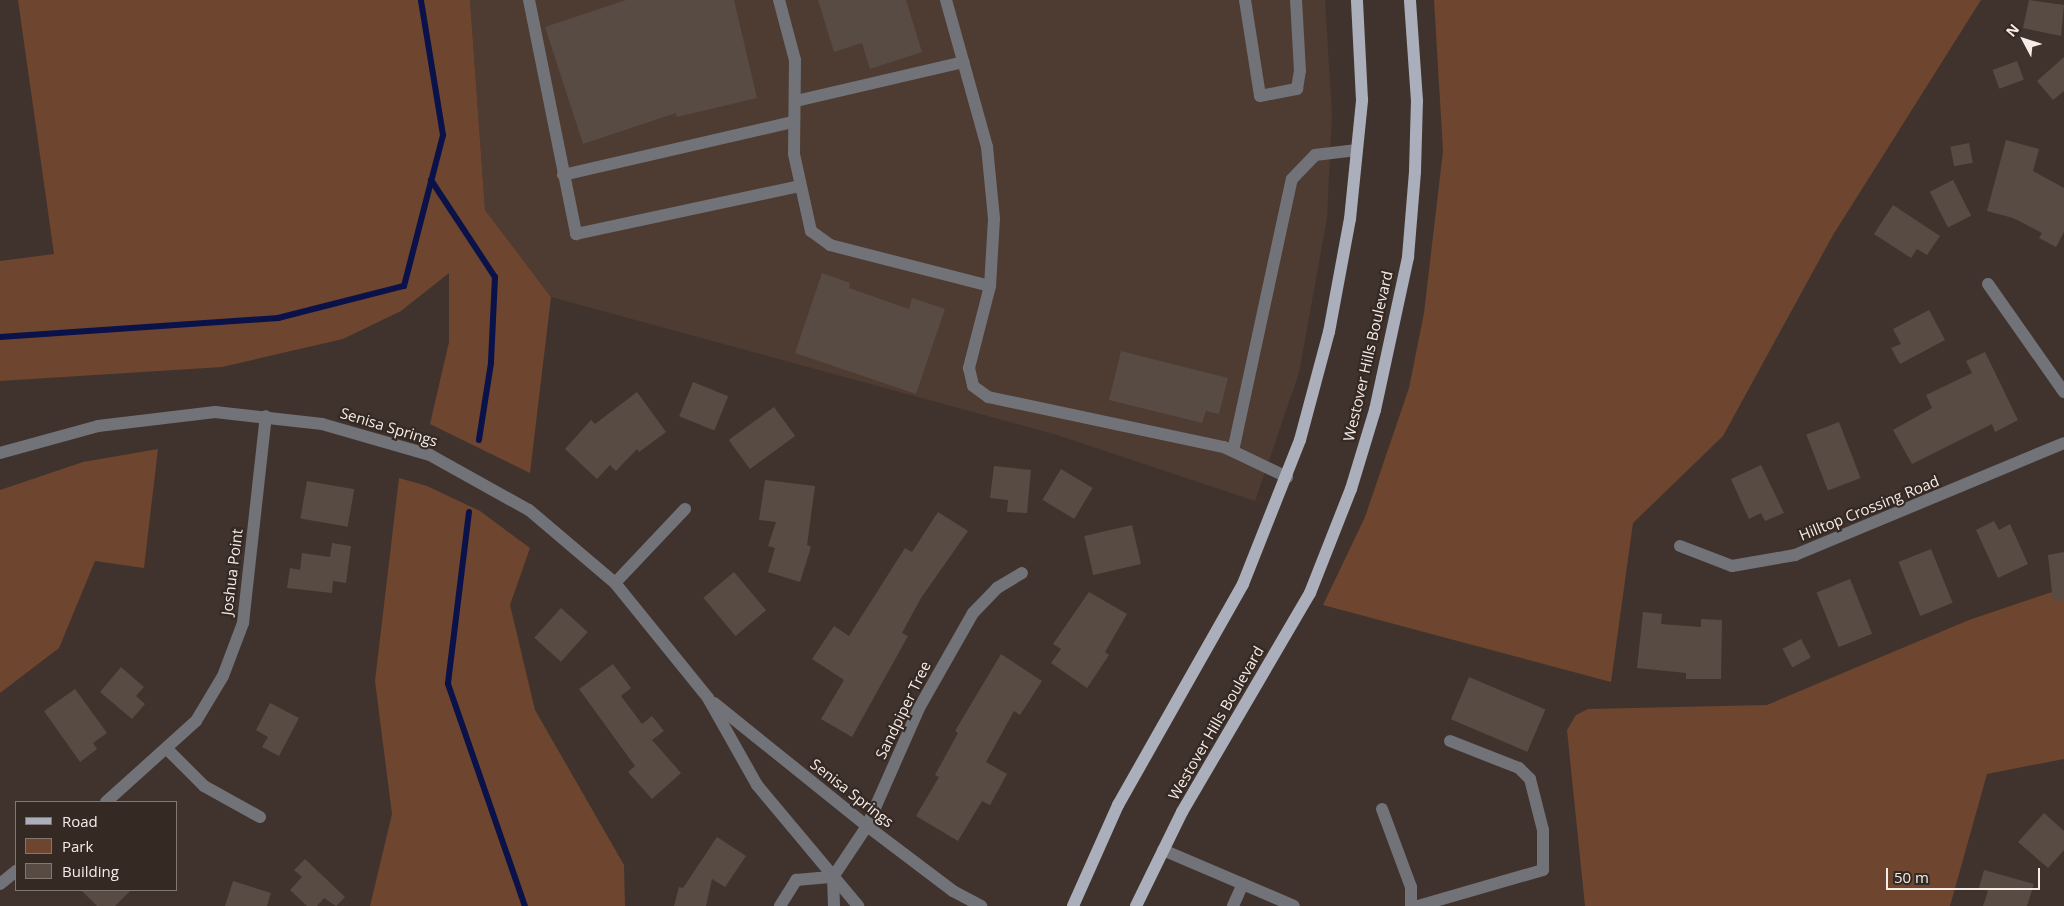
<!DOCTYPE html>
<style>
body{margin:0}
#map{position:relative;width:2064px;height:906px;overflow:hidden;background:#40332d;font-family:"Open Sans",sans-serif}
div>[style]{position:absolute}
.built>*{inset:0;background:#4e3b31}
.green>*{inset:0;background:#6e452e}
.stream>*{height:6px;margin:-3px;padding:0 3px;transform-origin:3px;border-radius:3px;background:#0a1249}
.building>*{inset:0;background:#584b43;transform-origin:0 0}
.minor>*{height:12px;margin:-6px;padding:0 6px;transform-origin:6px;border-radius:6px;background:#717379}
.major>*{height:12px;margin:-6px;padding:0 6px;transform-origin:6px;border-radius:6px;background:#abafbb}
span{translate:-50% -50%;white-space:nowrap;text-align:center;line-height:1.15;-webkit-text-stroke:4.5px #352923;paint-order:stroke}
.street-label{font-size:15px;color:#f5ece8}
.legend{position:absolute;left:15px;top:801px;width:162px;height:90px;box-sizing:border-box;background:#352923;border:1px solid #827772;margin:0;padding:6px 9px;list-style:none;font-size:15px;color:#f5ece8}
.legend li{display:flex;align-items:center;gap:10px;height:25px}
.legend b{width:25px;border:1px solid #827772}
.north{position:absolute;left:1999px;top:15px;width:50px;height:50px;-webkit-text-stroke:4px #352923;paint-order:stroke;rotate:310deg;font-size:14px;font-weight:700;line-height:20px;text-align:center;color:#f5ece8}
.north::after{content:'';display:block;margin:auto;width:18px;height:22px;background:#f5ece8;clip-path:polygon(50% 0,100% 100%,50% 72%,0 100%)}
.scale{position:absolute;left:1886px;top:868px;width:154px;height:22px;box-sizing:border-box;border:2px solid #f5ece8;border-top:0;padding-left:6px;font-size:15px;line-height:18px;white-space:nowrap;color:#f5ece8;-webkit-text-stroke:4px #352923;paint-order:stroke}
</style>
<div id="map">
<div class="built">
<i style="clip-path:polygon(470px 0,1325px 0,1332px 115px,1327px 218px,1299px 373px,1255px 501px,1057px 435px,551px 297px,485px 210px)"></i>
</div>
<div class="green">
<i style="clip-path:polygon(18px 0,470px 0,485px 210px,551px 297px,530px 473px,430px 424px,449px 342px,449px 273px,401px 311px,343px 339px,222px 367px,0 381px,0 261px,54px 254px)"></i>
<i style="clip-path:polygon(1434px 0,1981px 0,1833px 235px,1723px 436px,1633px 523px,1611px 682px,1323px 605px,1365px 517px,1409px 388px,1424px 313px,1443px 151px)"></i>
<i style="clip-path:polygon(158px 449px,144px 568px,95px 561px,59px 648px,0 693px,0 490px,83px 462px)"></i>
<i style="clip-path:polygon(399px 478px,427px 486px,480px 511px,530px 548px,510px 605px,535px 710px,624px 865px,625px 906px,370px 906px,392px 814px,375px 681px)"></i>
<i style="clip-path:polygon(2064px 588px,2064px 759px,1987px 774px,1950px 906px,1585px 906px,1567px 730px,1576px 715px,1588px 709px,1767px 705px,1969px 620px)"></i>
</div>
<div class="stream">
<i style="left:431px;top:180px;width:116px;rotate:56.6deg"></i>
<i style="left:495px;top:277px;width:86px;rotate:92.7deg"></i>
<i style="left:491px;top:363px;width:78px;rotate:98.9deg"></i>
<i style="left:0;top:337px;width:279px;rotate:-3.9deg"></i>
<i style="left:278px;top:318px;width:130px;rotate:-14.3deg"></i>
<i style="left:404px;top:286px;width:156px;rotate:-75.5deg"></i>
<i style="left:443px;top:135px;width:137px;rotate:-99.3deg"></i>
<i style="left:469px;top:512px;width:173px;rotate:97deg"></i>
<i style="left:448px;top:684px;width:235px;rotate:70.9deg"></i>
</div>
<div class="building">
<i style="clip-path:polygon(626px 0,734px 0,757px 98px,677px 117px,676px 113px,583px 144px,545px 27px)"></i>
<i style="clip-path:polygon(818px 0,906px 0,922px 52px,870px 69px,862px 43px,834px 52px)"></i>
<i style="clip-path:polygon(2029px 0,2064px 5px,2061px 36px,2023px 28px)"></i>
<i style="clip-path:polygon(2064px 57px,2064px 91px,2053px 100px,2037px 81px)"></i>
<i style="left:2017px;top:61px;width:20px;height:26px;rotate:70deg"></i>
<i style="clip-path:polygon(2006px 140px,2039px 149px,2033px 171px,2064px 188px,2064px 232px,2056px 247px,2039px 238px,2042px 233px,2013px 218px,1987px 211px)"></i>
<i style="left:1969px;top:143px;width:20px;height:19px;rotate:79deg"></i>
<i style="left:1953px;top:180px;width:40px;height:26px;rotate:63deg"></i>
<i style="clip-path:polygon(1893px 205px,1940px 236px,1927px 255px,1917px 249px,1911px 258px,1874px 234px)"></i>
<i style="clip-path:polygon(822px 273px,850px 283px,849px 288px,909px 309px,912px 298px,945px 309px,916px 394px,795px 353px)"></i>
<i style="clip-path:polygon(1929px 310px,1945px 340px,1900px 364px,1891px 348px,1901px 344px,1893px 329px)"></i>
<i style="clip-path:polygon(1121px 351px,1228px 378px,1219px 414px,1206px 411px,1202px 423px,1109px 400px)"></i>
<i style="clip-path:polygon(1985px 352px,2018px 420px,1995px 432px,1992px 424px,1912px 464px,1893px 430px,1932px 408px,1926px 395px,1972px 373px,1966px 361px)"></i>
<i style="left:693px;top:382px;width:38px;height:37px;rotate:22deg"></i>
<i style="clip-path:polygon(637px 392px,666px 432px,639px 452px,637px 449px,616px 471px,610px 465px,597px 479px,565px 449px,591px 420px,595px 424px)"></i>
<i style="left:774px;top:407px;width:36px;height:56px;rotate:54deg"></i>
<i style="left:1839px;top:422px;width:60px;height:35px;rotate:69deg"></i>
<i style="clip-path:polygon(1761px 465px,1784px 513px,1765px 521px,1761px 513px,1749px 519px,1731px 479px)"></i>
<i style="clip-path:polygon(994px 466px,1031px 470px,1027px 513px,1007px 512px,1008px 500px,990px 498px)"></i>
<i style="left:1061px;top:469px;width:37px;height:36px;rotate:31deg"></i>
<i style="clip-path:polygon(765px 480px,815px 486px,807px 545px,811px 547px,800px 582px,768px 572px,775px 548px,768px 546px,776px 522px,759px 520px)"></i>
<i style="left:307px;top:481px;width:48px;height:38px;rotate:10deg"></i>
<i style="clip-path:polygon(938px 512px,968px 531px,921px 598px,902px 633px,908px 636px,852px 737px,821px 719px,844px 680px,812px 659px,834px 626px,849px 636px,905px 548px,912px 552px)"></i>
<i style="clip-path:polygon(1994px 521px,1999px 530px,2010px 524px,2028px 564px,1998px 578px,1976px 530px)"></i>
<i style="left:1132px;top:525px;width:40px;height:49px;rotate:77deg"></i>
<i style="clip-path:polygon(332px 543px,351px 546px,346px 583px,333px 581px,332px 593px,287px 588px,290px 568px,300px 570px,302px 553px,330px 557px)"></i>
<i style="left:1931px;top:549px;width:58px;height:35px;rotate:68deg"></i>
<i style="clip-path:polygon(2064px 552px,2064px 600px,2053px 601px,2048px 555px)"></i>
<i style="left:734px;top:572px;width:50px;height:40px;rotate:50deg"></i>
<i style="left:1850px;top:579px;width:59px;height:36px;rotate:68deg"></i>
<i style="clip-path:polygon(1089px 592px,1127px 614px,1105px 652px,1109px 655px,1087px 688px,1051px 663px,1061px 649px,1053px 644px)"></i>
<i style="left:561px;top:608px;width:36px;height:40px;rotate:42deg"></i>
<i style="clip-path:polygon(1643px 612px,1662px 614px,1661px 624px,1701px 627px,1701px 619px,1722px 620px,1721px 679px,1686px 679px,1686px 673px,1637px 668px)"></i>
<i style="left:1801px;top:639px;width:21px;height:21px;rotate:62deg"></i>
<i style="clip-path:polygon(1001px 654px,1042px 681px,1020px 715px,1014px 711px,986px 762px,1007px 774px,990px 805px,982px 801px,958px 841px,916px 816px,939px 777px,935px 775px,958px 733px,955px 731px)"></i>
<i style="clip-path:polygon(613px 664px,631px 688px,621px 696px,642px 724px,652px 716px,664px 731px,652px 740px,681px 773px,652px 799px,628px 772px,635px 766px,579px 689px)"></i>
<i style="clip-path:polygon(121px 667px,144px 687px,136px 696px,145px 704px,132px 719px,100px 692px)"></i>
<i style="left:1469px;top:677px;width:83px;height:46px;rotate:23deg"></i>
<i style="clip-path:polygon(75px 689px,107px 733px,93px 743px,97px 749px,80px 762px,44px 711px)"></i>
<i style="clip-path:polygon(270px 703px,299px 718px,279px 756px,262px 747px,268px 737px,256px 730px)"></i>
<i style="clip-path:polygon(2044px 813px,2064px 831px,2064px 850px,2048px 868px,2018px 842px)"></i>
<i style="clip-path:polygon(717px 837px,746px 856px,725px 887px,712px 879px,706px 906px,674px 906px,679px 887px,683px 888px)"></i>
<i style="clip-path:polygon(305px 859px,345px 897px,336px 906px,324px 898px,317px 906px,307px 906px,290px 890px,302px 877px,294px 870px)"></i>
<i style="clip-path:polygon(1984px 870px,2034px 884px,2027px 906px,1983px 906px,1988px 891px,1979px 888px)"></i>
<i style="clip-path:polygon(233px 881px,271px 893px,267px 906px,225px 906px)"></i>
<i style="clip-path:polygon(81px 890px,131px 890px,115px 906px,97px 906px)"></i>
</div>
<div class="minor">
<i style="left:529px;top:0;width:239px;rotate:78.6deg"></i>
<i style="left:576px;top:234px;width:229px;rotate:-12.1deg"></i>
<i style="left:779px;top:0;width:62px;rotate:75.1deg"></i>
<i style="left:795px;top:60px;width:94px;rotate:90.6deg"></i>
<i style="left:794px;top:154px;width:79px;rotate:77.6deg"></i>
<i style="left:811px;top:231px;width:24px;rotate:36deg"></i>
<i style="left:830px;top:245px;width:165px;rotate:14.4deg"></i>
<i style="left:946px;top:0;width:153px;rotate:74.4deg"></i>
<i style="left:987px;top:147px;width:72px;rotate:84.4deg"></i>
<i style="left:994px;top:219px;width:67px;rotate:93.4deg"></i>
<i style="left:990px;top:286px;width:85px;rotate:104.4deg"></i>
<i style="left:969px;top:368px;width:18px;rotate:77deg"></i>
<i style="left:973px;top:386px;width:19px;rotate:36deg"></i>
<i style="left:988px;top:397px;width:241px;rotate:12deg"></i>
<i style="left:1224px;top:447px;width:70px;rotate:25.5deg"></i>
<i style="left:1245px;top:0;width:97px;rotate:81.1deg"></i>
<i style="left:1260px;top:96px;width:38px;rotate:-11deg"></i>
<i style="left:1297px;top:89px;width:18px;rotate:-81deg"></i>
<i style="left:1300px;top:71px;width:71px;rotate:-93.2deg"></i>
<i style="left:796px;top:101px;width:172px;rotate:-13.1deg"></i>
<i style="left:563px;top:175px;width:236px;rotate:-13deg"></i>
<i style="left:1988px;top:284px;width:132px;rotate:54.9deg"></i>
<i style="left:1233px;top:451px;width:278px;rotate:-77.8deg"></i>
<i style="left:1292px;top:179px;width:33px;rotate:-46deg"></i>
<i style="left:1315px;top:155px;width:42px;rotate:-6.8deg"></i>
<i style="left:0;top:453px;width:102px;rotate:-15.4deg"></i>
<i style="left:98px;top:426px;width:118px;rotate:-6.8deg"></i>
<i style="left:215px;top:412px;width:108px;rotate:6.4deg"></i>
<i style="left:322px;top:424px;width:112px;rotate:16deg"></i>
<i style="left:430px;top:455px;width:113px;rotate:29.1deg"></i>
<i style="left:529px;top:510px;width:113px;rotate:40.3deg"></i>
<i style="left:615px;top:583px;width:148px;rotate:51deg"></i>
<i style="left:708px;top:698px;width:100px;rotate:60.6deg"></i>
<i style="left:757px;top:785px;width:158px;rotate:50.1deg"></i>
<i style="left:1680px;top:546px;width:56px;rotate:21deg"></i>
<i style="left:1732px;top:566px;width:64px;rotate:-9.9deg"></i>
<i style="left:1795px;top:555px;width:291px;rotate:-22.6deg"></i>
<i style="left:615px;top:583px;width:102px;rotate:-46.6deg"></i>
<i style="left:714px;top:703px;width:196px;rotate:38.8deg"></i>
<i style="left:867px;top:826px;width:108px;rotate:37.1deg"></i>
<i style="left:953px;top:891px;width:32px;rotate:28deg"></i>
<i style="left:168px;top:750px;width:51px;rotate:45deg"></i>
<i style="left:204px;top:786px;width:64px;rotate:29deg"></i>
<i style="left:106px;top:802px;width:121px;rotate:-42deg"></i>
<i style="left:196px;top:721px;width:52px;rotate:-59deg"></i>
<i style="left:223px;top:676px;width:57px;rotate:-69.3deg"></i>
<i style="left:243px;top:623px;width:208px;rotate:-83.7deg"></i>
<i style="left:1382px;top:809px;width:83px;rotate:69.6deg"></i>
<i style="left:1411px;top:887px;width:19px;rotate:90deg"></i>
<i style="left:1163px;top:850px;width:142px;rotate:23.1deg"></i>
<i style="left:833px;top:877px;width:61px;rotate:-56.3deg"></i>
<i style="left:867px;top:826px;width:129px;rotate:-66.2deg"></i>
<i style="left:919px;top:708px;width:109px;rotate:-60.4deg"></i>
<i style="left:973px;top:613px;width:35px;rotate:-46deg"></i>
<i style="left:997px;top:588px;width:29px;rotate:-31deg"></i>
<i style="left:833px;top:877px;width:29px;rotate:88deg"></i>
<i style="left:0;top:884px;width:21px;rotate:-39deg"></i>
<i style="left:780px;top:906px;width:31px;rotate:-58deg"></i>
<i style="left:796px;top:880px;width:37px;rotate:-5deg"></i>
<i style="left:1233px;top:906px;width:24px;rotate:-66deg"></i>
<i style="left:1418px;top:906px;width:130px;rotate:-16.1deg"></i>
<i style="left:1543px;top:870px;width:40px;rotate:-90deg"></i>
<i style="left:1543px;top:830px;width:53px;rotate:-104.3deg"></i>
<i style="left:1530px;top:779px;width:16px;rotate:-135deg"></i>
<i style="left:1519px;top:768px;width:74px;rotate:-158.6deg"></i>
</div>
<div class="major">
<i style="left:1073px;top:906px;width:111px;rotate:-66deg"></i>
<i style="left:1118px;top:805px;width:254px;rotate:-60.5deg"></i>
<i style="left:1243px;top:584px;width:155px;rotate:-68.4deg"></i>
<i style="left:1300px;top:440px;width:112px;rotate:-75deg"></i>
<i style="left:1329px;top:332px;width:115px;rotate:-79.5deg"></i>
<i style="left:1350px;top:219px;width:120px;rotate:-84.2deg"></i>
<i style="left:1362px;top:100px;width:100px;rotate:-92.9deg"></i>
<i style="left:1136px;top:906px;width:105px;rotate:-63.9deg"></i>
<i style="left:1182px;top:812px;width:254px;rotate:-59.7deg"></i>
<i style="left:1310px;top:593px;width:112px;rotate:-68.5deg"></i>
<i style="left:1351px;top:489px;width:83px;rotate:-73.1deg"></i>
<i style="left:1375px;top:410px;width:157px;rotate:-77.8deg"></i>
<i style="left:1408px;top:257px;width:86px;rotate:-85.3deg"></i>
<i style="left:1415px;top:171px;width:70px;rotate:-88.4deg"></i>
<i style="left:1417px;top:101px;width:101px;rotate:-94deg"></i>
</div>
<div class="street-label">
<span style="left:1368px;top:356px;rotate:-77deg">Westover Hills Boulevard</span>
<span style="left:389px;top:427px;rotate:17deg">Senisa Springs</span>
<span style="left:1869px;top:508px;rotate:-22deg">Hilltop Crossing Road</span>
<span style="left:232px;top:572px;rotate:-83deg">Joshua Point</span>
<span style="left:903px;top:710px;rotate:-64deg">Sandpiper Tree</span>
<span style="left:1216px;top:723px;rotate:-60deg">Westover Hills Boulevard</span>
<span style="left:852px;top:793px;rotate:38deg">Senisa Springs</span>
</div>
<ul class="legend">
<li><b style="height:6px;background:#abafbb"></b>Road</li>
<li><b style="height:14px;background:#6e452e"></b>Park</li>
<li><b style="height:14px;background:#584b43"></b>Building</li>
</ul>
<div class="north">N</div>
<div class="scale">50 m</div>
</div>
